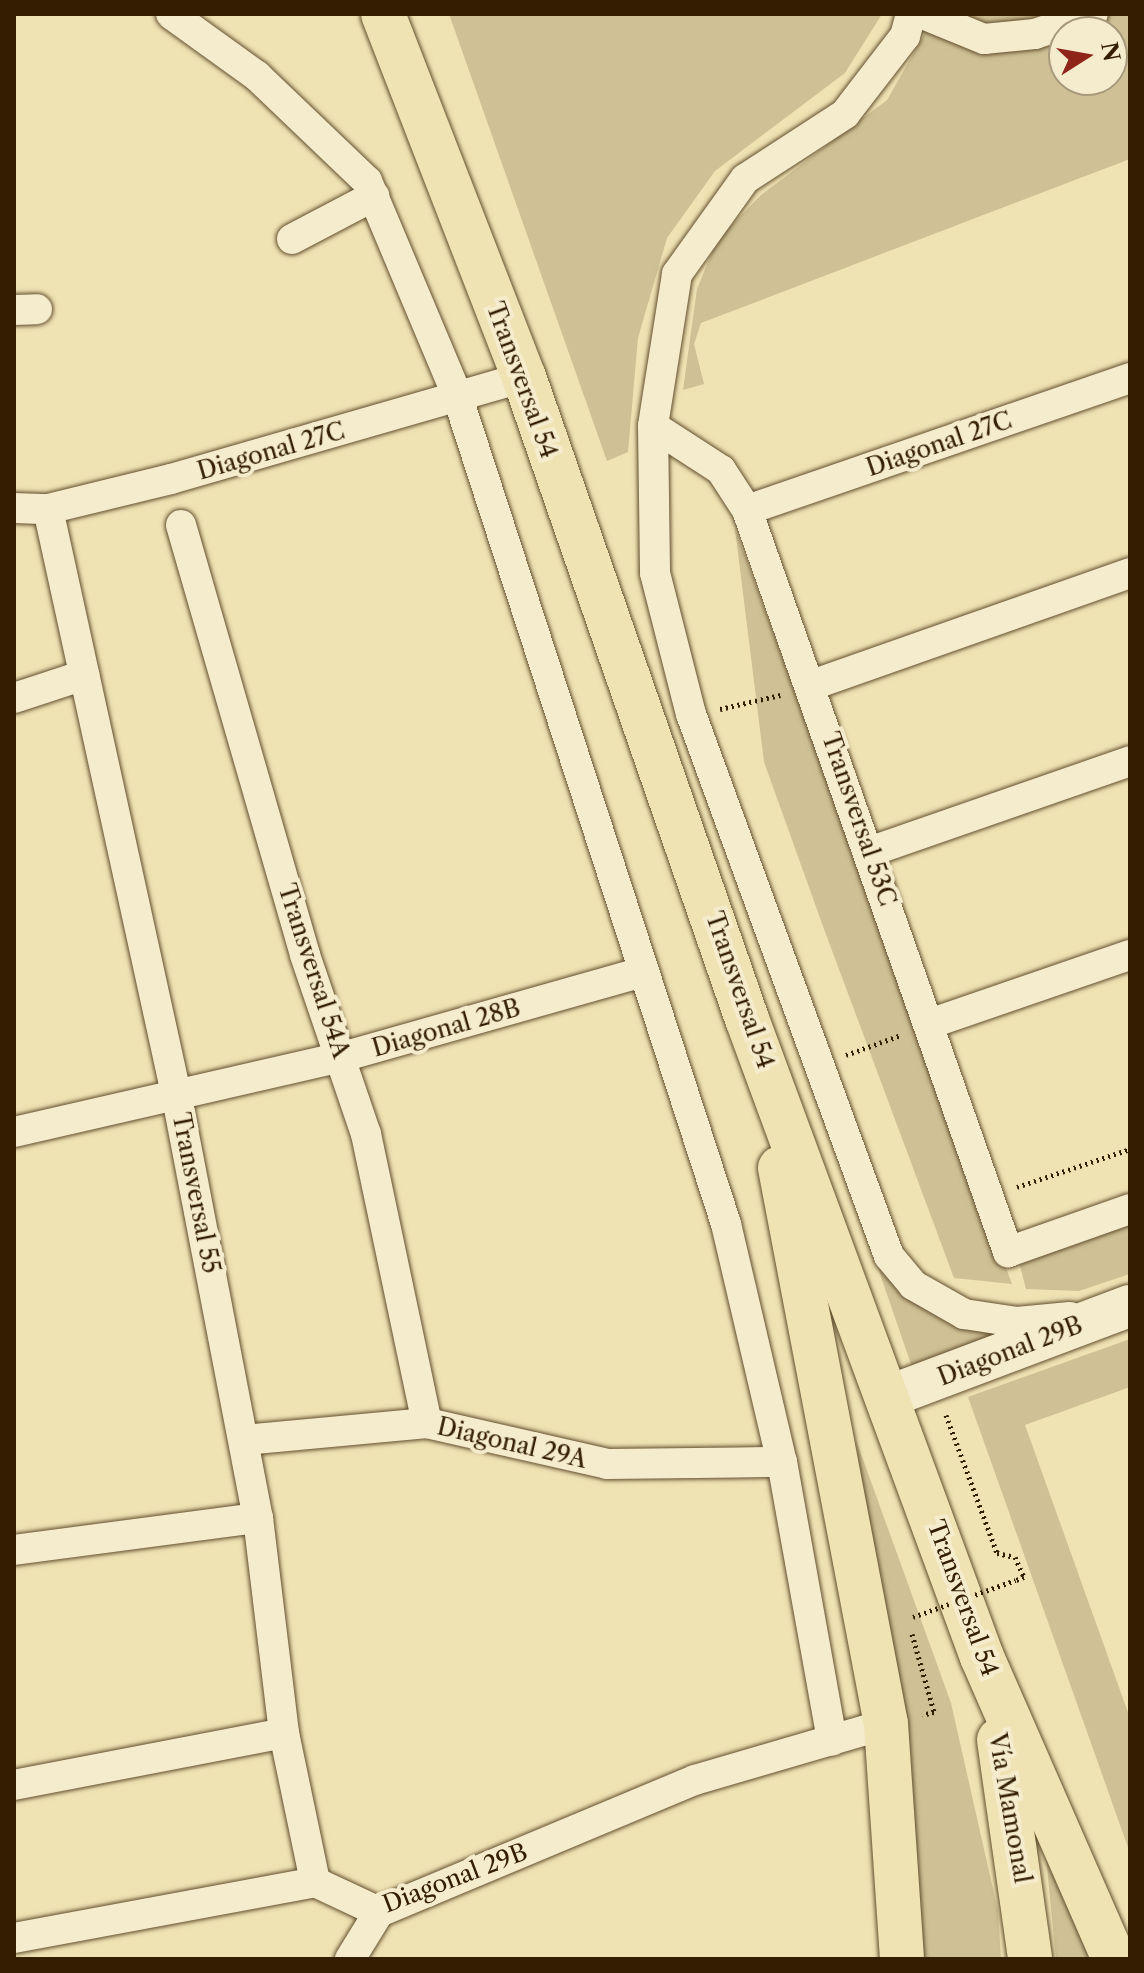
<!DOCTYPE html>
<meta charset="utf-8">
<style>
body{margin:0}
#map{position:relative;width:1144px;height:1973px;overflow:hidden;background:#efe2b3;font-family:"Libre Caslon Text",serif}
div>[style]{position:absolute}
.green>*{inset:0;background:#cfc195}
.path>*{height:5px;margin-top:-2.5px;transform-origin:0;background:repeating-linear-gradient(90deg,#331e01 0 2px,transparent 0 6px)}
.roads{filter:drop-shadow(0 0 2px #624f2e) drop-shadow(0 0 2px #624f2e)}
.street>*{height:30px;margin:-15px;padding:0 15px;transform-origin:15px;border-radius:15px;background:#f5ecce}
.secondary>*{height:42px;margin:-21px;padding:0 21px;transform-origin:21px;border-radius:21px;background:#f5ecce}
.primary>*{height:44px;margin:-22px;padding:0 22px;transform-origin:22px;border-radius:22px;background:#efe2b3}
.path-bridge>*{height:5px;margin-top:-2.5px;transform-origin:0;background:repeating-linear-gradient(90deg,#331e01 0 2px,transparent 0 6px)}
span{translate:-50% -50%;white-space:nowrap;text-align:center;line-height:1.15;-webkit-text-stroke:8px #f5ecce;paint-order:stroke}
.street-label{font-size:24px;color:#331e01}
.frame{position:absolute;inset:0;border:16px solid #331e01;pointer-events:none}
.north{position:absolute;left:1048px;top:16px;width:80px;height:80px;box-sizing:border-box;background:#f5ecce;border:2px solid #a79a7c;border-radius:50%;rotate:79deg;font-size:22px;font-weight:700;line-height:32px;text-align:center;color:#331e01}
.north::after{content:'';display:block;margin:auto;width:28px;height:36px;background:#8f2418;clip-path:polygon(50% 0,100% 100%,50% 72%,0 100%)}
</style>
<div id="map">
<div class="green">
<i style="clip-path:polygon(449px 14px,882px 14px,845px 73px,715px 171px,667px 238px,638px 338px,628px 452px,607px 461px)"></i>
<i style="clip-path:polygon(evenodd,936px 14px,1130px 14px,1130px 159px,701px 323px,694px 344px,704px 384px,683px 390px,697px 289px,717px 240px,761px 195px,887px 100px,936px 14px,1064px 32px,1112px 32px,1112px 80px,1064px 80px,1064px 32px)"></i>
<i style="clip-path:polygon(735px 529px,1012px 1284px,954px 1278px,824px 929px,764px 762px)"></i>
<i style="clip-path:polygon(1130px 1224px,1130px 1274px,1079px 1291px,1026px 1289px,1019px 1262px)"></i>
<i style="clip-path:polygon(870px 1245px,1015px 1327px,913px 1370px)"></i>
<i style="clip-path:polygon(1130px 1339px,1130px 1387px,1025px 1425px,1130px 1718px,1130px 1853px,968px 1397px)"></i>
<i style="clip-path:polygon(856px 1440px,951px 1703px,998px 1911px,1001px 1959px,921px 1959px)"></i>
<i style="clip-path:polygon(1044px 1837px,1091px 1959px,1056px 1959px)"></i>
</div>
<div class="path">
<i style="left:720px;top:709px;width:62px;rotate:-13.1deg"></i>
<i style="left:846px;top:1055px;width:59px;rotate:-20deg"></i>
<i style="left:1017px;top:1187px;width:119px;rotate:-18.6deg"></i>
<i style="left:946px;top:1415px;width:147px;rotate:69.7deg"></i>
<i style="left:997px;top:1553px;width:18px;rotate:13deg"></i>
<i style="left:1015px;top:1557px;width:22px;rotate:66deg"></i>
<i style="left:1024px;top:1577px;width:9px;rotate:159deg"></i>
<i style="left:912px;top:1634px;width:81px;rotate:74.2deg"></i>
<i style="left:934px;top:1712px;width:12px;rotate:166deg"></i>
</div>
<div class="roads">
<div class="street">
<i style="left:171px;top:14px;width:106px;rotate:35.8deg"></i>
<i style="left:257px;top:76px;width:152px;rotate:43.7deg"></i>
<i style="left:367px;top:181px;width:235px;rotate:67.2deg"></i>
<i style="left:458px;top:398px;width:868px;rotate:72.02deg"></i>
<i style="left:726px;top:1224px;width:244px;rotate:76.8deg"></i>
<i style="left:782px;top:1462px;width:283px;rotate:79.8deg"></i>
<i style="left:911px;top:14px;width:23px;rotate:105deg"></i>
<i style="left:905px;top:36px;width:98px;rotate:127.6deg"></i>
<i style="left:845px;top:114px;width:119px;rotate:147deg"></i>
<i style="left:745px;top:179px;width:117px;rotate:125.6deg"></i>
<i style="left:677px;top:274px;width:154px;rotate:99deg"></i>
<i style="left:653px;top:426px;width:147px;rotate:89.2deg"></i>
<i style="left:655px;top:573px;width:146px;rotate:75.7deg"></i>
<i style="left:691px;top:714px;width:577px;rotate:69.93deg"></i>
<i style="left:889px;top:1256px;width:38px;rotate:50deg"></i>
<i style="left:913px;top:1285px;width:59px;rotate:29.6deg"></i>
<i style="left:964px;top:1314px;width:54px;rotate:8.6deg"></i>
<i style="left:1017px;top:1322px;width:53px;rotate:-5.4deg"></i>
<i style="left:923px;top:14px;width:66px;rotate:22.3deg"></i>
<i style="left:984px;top:39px;width:51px;rotate:-5.6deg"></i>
<i style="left:1035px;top:34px;width:61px;rotate:-19deg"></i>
<i style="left:292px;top:239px;width:93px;rotate:-27.7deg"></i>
<i style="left:14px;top:310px;width:23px;rotate:-2deg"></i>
<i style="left:653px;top:426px;width:81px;rotate:32.9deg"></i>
<i style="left:721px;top:470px;width:48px;rotate:57deg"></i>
<i style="left:747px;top:510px;width:787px;rotate:70.62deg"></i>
<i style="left:1008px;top:1252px;width:129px;rotate:-19.4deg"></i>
<i style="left:14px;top:508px;width:34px;rotate:2deg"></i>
<i style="left:48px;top:509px;width:127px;rotate:-13.7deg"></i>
<i style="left:171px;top:479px;width:367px;rotate:-16.1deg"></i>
<i style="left:48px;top:509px;width:603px;rotate:77.65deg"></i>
<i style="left:177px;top:1098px;width:428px;rotate:79.1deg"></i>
<i style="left:258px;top:1518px;width:217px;rotate:83.1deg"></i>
<i style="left:284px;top:1733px;width:152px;rotate:78.2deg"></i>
<i style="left:747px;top:510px;width:405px;rotate:-19deg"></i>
<i style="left:181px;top:525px;width:448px;rotate:73.9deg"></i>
<i style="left:305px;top:955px;width:189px;rotate:71.2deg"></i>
<i style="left:366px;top:1134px;width:295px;rotate:78.1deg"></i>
<i style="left:812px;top:685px;width:337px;rotate:-19.4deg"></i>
<i style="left:14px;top:698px;width:74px;rotate:-18.2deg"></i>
<i style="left:869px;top:852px;width:276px;rotate:-19.2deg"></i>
<i style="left:932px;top:1023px;width:209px;rotate:-19deg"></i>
<i style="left:14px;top:1132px;width:336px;rotate:-12.9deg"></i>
<i style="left:342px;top:1057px;width:312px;rotate:-15.8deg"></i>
<i style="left:244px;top:1440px;width:184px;rotate:-5.3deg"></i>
<i style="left:427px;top:1423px;width:185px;rotate:12.8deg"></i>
<i style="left:607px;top:1464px;width:175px;rotate:-0.7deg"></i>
<i style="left:14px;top:1550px;width:246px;rotate:-7.5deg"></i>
<i style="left:14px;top:1785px;width:275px;rotate:-10.9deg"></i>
<i style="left:14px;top:1938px;width:306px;rotate:-10.5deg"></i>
<i style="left:315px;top:1882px;width:71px;rotate:25.1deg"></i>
<i style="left:379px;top:1912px;width:342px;rotate:-22.7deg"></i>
<i style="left:695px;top:1780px;width:199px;rotate:-16.3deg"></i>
<i style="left:350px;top:1959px;width:55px;rotate:-58.3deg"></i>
</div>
<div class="secondary">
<i style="left:890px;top:1396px;width:256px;rotate:-20.6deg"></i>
</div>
<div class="primary">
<i style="left:383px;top:14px;width:389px;rotate:68.8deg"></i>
<i style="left:524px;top:377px;width:680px;rotate:70.85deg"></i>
<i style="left:747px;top:1019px;width:680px;rotate:69.78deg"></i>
<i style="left:982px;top:1657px;width:330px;rotate:66.4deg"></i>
<i style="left:780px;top:1168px;width:566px;rotate:79.21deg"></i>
<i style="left:886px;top:1724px;width:236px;rotate:86.1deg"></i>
<i style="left:999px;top:1740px;width:221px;rotate:81.9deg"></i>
</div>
</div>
<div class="path-bridge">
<i style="left:913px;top:1617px;width:109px;rotate:-19.8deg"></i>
</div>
<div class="street-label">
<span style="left:522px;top:380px;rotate:70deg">Transversal 54</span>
<span style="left:939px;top:444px;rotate:-19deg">Diagonal 27C</span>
<span style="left:271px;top:451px;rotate:-16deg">Diagonal 27C</span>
<span style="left:859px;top:819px;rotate:71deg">Transversal 53C</span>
<span style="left:314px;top:971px;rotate:72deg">Transversal 54A</span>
<span style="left:740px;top:990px;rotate:71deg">Transversal 54</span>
<span style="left:446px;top:1028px;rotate:-16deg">Diagonal 28B</span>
<span style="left:196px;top:1193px;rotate:79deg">Transversal 55</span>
<span style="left:1010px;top:1351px;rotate:-21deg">Diagonal 29B</span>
<span style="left:512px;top:1443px;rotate:13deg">Diagonal 29A</span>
<span style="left:963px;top:1598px;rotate:70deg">Transversal 54</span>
<span style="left:1010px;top:1808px;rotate:80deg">Vía Mamonal</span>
<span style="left:455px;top:1878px;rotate:-21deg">Diagonal 29B</span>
</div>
<div class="frame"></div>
<div class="north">N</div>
</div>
